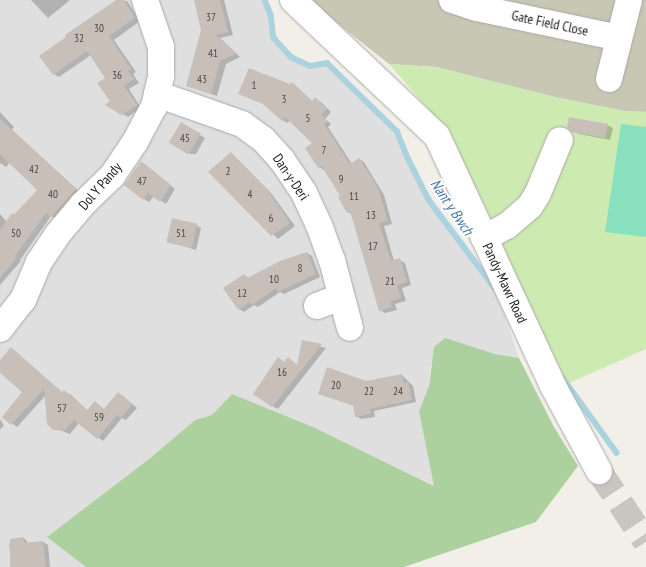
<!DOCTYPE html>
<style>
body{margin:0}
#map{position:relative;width:646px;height:567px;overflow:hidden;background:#f2efe9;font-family:"PT Sans Narrow",sans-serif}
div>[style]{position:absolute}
.residential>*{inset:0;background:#e0dfdf}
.construction>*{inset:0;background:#c7c7b4}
.grass>*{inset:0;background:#cdebb0}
.forest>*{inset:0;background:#add19e}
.pitch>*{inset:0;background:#88e0be}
.shadow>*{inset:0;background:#0003}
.stream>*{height:5.5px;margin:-2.75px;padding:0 2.75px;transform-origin:2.75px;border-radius:2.75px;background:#aad3df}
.building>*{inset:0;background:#c7bfb8;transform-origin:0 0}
.minor-tunnel>*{height:26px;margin-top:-13px;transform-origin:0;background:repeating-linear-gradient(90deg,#c8c6c1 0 26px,transparent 0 39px)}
.roads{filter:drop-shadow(0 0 1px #a9a9a9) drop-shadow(0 0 1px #a9a9a9)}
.minor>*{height:26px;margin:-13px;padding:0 13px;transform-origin:13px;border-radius:13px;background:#fff}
span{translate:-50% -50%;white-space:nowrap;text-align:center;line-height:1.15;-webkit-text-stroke:4px #fff;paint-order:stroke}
.number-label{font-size:11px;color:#4b4948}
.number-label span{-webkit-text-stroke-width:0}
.street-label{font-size:14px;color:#222}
.water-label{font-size:15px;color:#4a7aab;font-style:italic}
</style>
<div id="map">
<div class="residential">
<i style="clip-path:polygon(0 0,265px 0,271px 15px,274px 38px,291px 57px,310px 66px,327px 63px,397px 131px,408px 158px,429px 200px,496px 289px,519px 358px,495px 354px,430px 366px,429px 386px,419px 411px,435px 486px,313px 427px,232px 394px,212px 415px,195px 420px,149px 459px,48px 537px,86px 567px,0 567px)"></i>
</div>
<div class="construction">
<i style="clip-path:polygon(308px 0,646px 0,646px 112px,624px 111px,559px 98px,436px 67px,389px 64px)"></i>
</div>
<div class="grass">
<i style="clip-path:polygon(389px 64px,436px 67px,559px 98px,624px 111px,646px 112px,646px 349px,567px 384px,544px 354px,500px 236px,443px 126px)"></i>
</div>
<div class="forest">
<i style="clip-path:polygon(445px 338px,495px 354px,519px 358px,554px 427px,578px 466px,536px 522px,404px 567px,86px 567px,47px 537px,149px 459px,195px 420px,212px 415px,232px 394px,313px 427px,434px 486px,419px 411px,429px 386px,434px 347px)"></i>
</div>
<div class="pitch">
<i style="clip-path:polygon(621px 124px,646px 127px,646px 237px,605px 232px)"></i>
</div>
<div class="shadow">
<i style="clip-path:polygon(31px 0,70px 0,48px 18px)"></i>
<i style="clip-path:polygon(118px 0,127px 1px,140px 21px,114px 40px,136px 72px,133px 74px,139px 83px,129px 89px,141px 108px,128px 117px,107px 105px,111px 102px,107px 78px,91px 55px,59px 77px,54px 74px)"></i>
<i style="clip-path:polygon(195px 0,224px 0,233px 35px,220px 38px,240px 57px,226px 64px,217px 96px,187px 86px,202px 30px)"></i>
<i style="clip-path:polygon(297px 87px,313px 102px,316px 99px,321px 102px,331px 112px,325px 119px,331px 124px,328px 127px,352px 164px,359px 159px,364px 162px,384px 195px,392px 224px,384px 226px,394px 261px,400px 260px,405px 263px,411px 285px,402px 288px,406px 301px,395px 304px,397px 310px,385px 313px,380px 310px,353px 215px,348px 212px,342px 196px,324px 170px,319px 167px,314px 143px,290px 120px,288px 123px,282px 120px)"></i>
<i style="clip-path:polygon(0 112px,14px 127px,12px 130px,81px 193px,57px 219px,51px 216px,20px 260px,21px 261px,0 285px,0 214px,7px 222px,39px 190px,10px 162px,6px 167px,0 163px)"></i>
<i style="clip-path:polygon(182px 124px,205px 138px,196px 154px,191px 154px,171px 142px)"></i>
<i style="clip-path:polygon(607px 125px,613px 128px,610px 140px,579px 134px,573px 131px)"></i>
<i style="clip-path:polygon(231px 153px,271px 193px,295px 226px,278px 239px,212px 175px)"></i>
<i style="clip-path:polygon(147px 166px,175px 189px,166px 204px,154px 196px,149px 202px,144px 199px)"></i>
<i style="clip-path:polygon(196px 225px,201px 228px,196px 250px,167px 241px)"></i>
<i style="clip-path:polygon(307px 253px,312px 256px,320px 277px,284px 294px,280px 292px,258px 307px,254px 305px,244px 312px,239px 309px,244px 275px,249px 278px)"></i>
<i style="clip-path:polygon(303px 342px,326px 348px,278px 409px,272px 406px,285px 363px,288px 359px,298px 366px)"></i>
<i style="clip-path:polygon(11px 349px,63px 393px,70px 394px,88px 411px,95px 403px,105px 410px,123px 396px,137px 408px,126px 420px,122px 418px,103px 441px,79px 423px,70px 434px,54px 428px,45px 396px,17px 427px,3px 417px,24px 392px,0 371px,0 362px)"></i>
<i style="clip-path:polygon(402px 375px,413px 386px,416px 402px,374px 411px,375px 417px,361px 419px,356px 416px,355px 406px,325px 396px,366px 382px)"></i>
<i style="clip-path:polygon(0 419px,4px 426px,0 429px)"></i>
<i style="clip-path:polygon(24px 538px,29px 544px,43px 542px,48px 545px,50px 567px,12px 567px,9px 544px,13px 540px)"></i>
</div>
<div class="stream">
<i style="left:265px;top:0;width:16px;rotate:68deg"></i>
<i style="left:271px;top:15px;width:23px;rotate:83deg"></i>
<i style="left:274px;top:38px;width:25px;rotate:48deg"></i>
<i style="left:291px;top:57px;width:21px;rotate:25deg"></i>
<i style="left:310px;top:66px;width:17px;rotate:-10deg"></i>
<i style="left:327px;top:63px;width:98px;rotate:44.2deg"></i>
<i style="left:397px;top:131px;width:29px;rotate:68deg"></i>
<i style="left:408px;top:158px;width:47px;rotate:63.4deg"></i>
<i style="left:429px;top:200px;width:109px;rotate:53.2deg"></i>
<i style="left:563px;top:378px;width:92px;rotate:54.2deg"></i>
</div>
<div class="building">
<i style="clip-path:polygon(116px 0,124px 0,135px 18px,109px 36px,131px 69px,128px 71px,134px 79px,124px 86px,137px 105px,121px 115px,105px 105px,110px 101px,97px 83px,105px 78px,87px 51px,53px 75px,39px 56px,66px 37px,65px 35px)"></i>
<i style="clip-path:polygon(194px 0,220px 0,228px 32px,216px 35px,236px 54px,220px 61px,211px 94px,186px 86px,201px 30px)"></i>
<i style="clip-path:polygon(249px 68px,290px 84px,292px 82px,312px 101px,315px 97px,327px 109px,321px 115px,327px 121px,324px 124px,350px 164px,359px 158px,373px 179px,379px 191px,388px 221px,379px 223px,391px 261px,400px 258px,407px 282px,397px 285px,401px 298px,390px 301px,392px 307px,379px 311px,350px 211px,347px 213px,338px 197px,340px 196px,322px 166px,318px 168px,305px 148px,312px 143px,285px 117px,282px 121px,263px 104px,238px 94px)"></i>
<i style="clip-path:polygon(569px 117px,608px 124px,605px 138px,572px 132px,567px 127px)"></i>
<i style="clip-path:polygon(0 119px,76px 189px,51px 217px,46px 213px,15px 256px,17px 258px,0 278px,0 230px,12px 213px,14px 215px,37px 190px,0 154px)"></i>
<i style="left:181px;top:122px;width:23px;height:24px;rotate:31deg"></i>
<i style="clip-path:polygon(231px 152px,266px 188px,290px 223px,271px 236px,208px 172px)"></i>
<i style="clip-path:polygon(141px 161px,171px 185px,160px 202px,148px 193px,143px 200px,124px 185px)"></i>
<i style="left:172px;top:218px;width:26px;height:25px;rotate:13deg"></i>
<i style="clip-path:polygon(307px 252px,316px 274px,278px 292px,276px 288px,252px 305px,250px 302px,238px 310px,223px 288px,244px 274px,247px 278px,280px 261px)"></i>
<i style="clip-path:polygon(302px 340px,322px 344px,272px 407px,253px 394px,278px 357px,284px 362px,288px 357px,297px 365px)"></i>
<i style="clip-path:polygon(11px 347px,62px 392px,64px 390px,87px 410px,95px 401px,104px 409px,118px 392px,132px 404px,121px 418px,117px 415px,97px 439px,74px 420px,64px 431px,53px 430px,47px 424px,44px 389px,11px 425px,2px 417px,22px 392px,0 373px,0 360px)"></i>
<i style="clip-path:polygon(327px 367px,366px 381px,402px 374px,404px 383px,408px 382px,412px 400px,370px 409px,371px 414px,355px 417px,353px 405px,318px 394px)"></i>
<i style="clip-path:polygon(24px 537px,24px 543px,43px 541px,46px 567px,10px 567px,10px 539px)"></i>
</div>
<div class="minor-tunnel">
<i style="left:599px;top:471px;width:85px;rotate:56.5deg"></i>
</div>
<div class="roads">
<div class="minor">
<i style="left:293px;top:0;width:198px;rotate:43.4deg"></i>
<i style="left:437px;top:136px;width:276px;rotate:65.1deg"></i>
<i style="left:553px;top:386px;width:97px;rotate:61.6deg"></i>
<i style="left:452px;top:0;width:26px;rotate:18deg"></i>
<i style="left:477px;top:8px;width:145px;rotate:11.9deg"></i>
<i style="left:609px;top:79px;width:81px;rotate:-75.8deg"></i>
<i style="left:157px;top:94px;width:90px;rotate:19.4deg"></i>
<i style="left:242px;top:124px;width:26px;rotate:36deg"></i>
<i style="left:263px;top:139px;width:28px;rotate:48deg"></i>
<i style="left:282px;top:160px;width:40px;rotate:56deg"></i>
<i style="left:304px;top:193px;width:35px;rotate:65deg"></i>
<i style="left:319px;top:225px;width:37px;rotate:70deg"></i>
<i style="left:332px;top:260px;width:70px;rotate:75.2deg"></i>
<i style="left:484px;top:238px;width:26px;rotate:-28deg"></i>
<i style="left:507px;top:226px;width:30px;rotate:-41deg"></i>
<i style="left:530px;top:206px;width:15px;rotate:-58deg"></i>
<i style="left:538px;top:193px;width:57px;rotate:-67.5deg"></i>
<i style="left:317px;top:306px;width:26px;rotate:-21deg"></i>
<i style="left:0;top:329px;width:37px;rotate:-52deg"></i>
<i style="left:23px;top:300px;width:41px;rotate:-67.2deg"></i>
<i style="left:39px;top:262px;width:32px;rotate:-56deg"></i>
<i style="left:57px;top:235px;width:40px;rotate:-50deg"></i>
<i style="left:83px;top:204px;width:40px;rotate:-44deg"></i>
<i style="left:112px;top:176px;width:41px;rotate:-55.9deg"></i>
<i style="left:135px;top:142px;width:40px;rotate:-62deg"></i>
<i style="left:154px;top:107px;width:32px;rotate:-77deg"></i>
<i style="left:161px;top:76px;width:29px;rotate:-90deg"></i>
<i style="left:161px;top:47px;width:50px;rotate:-108.8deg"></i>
</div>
</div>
<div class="number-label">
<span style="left:211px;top:17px">37</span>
<span style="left:99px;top:28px">30</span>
<span style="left:79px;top:38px">32</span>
<span style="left:213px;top:53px">41</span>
<span style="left:117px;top:75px">36</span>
<span style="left:202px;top:79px">43</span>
<span style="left:254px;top:85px">1</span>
<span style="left:284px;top:99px">3</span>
<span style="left:308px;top:118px">5</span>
<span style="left:185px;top:138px">45</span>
<span style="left:324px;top:150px">7</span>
<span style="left:34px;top:169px">42</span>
<span style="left:228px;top:171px">2</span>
<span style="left:341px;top:179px">9</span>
<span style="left:142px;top:181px">47</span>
<span style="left:53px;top:194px">40</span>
<span style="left:250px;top:194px">4</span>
<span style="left:354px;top:196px">11</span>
<span style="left:371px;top:215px">13</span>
<span style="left:271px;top:218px">6</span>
<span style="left:16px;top:233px">50</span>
<span style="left:181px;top:233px">51</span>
<span style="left:373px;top:246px">17</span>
<span style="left:300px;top:268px">8</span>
<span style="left:274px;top:279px">10</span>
<span style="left:390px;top:281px">21</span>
<span style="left:242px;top:293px">12</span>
<span style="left:282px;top:372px">16</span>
<span style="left:336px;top:385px">20</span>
<span style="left:369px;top:391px">22</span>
<span style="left:398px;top:391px">24</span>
<span style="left:62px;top:408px">57</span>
<span style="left:99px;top:417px">59</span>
</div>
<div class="street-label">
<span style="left:550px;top:23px;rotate:12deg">Gate Field Close</span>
<span style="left:291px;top:177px;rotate:56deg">Dan-y-Deri</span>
<span style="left:100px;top:186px;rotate:-49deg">Dol Y Pandy</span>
<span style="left:505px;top:283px;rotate:65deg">Pandy-Mawr Road</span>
</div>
<div class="water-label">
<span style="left:452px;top:207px;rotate:56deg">Nant y Bwch</span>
</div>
</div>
